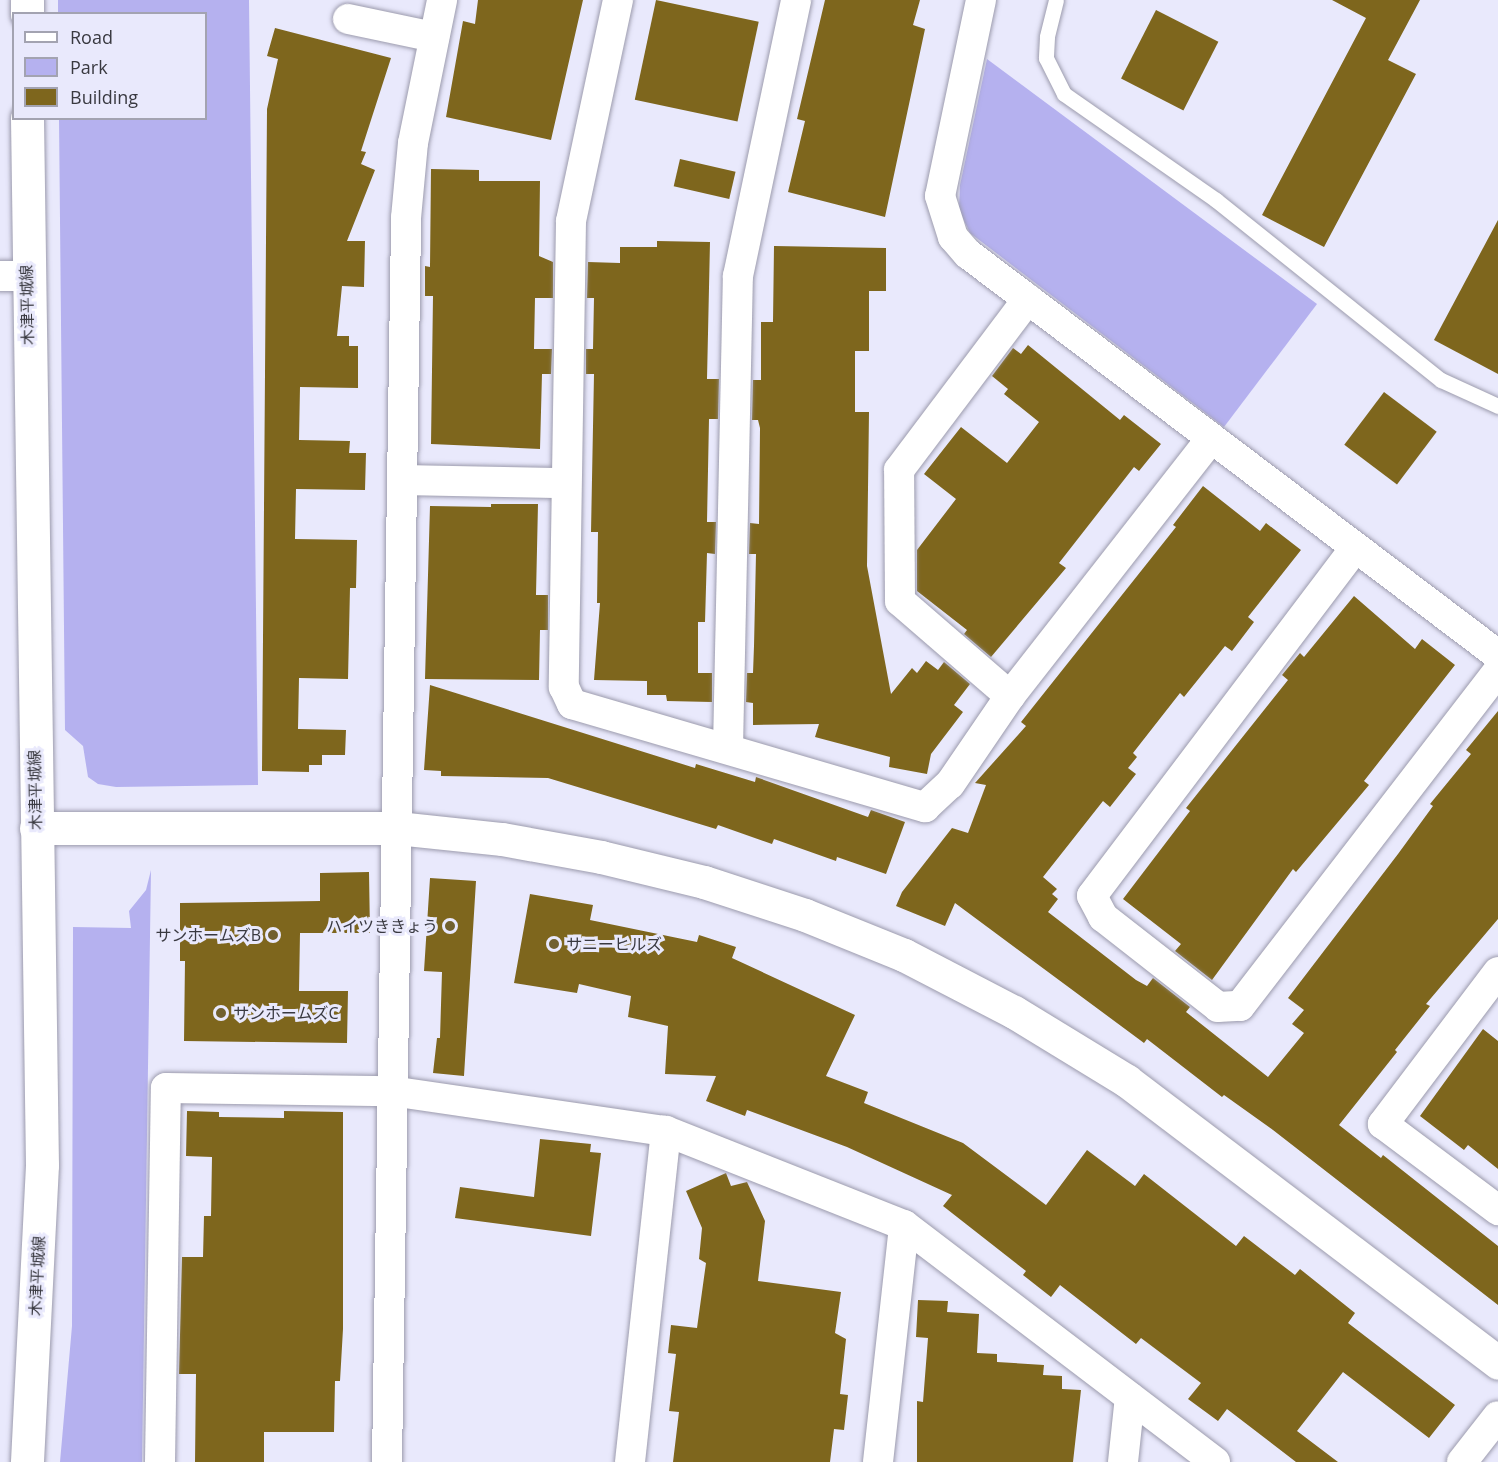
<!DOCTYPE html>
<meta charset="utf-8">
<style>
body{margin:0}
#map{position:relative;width:1498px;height:1462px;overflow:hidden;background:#e9e9fc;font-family:"Open Sans","Noto Sans JP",sans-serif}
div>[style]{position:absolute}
.green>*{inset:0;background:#b5b1ef}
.building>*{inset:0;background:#7e661d;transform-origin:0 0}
.roads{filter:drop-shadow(0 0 2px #9c9bad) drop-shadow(0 0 2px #9c9bad)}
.lane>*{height:15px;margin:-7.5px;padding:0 7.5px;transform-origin:7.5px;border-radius:7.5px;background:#fff}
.street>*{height:30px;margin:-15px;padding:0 15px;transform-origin:15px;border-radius:15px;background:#fff}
.secondary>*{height:33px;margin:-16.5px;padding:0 16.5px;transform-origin:16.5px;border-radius:16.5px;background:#fff}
.dots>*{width:16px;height:16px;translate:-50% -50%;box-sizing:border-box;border:3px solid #e9e9fc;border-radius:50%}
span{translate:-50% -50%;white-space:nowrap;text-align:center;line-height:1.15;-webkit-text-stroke:6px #e9e9fc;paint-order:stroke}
.street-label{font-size:16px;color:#393940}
.poi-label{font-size:16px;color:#393940}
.right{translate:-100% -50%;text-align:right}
.left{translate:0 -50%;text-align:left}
.legend{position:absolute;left:12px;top:12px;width:195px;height:108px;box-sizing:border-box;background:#e9e9fc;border:2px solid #a3a3b1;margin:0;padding:8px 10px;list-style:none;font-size:18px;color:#393940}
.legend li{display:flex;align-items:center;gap:12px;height:30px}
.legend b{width:30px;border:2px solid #a3a3b1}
</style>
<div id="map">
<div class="green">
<i style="clip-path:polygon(58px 0,249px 0,258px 785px,116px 787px,98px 784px,88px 777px,83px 746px,65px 730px,59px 119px,206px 118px,206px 14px,58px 13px)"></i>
<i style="clip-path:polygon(987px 59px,1317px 304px,1224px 427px,970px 233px,959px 210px,960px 185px)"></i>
<i style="clip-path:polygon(151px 870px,142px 1462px,60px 1462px,72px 1326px,73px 927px,131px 928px,129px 911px,146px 890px)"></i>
</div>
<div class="building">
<i style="clip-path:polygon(478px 0,583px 0,551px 140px,446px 117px,463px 21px,475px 24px)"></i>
<i style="left:656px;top:0;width:105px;height:102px;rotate:12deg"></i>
<i style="clip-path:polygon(825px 0,920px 0,913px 25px,925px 29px,885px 217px,788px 192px,805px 121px,797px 119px)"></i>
<i style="clip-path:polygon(1332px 0,1420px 0,1388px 60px,1416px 74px,1324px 247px,1262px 215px,1366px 18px)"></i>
<i style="left:1156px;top:10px;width:70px;height:77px;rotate:27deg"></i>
<i style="clip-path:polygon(275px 28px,391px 58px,361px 151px,366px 152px,361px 164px,375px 170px,347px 241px,365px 241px,364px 287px,342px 286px,337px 336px,349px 336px,349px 346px,358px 346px,358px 388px,300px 387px,299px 440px,350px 441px,349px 453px,366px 453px,365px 490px,296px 489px,295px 539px,357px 540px,356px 588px,350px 588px,348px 679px,299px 678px,298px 729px,346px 730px,345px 755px,322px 755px,322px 765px,309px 765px,309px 772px,262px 771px,267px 109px,278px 59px,267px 56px)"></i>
<i style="left:680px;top:159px;width:57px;height:28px;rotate:13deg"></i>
<i style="clip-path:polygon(431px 169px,479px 170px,479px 181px,540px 181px,539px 256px,553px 262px,553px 298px,535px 298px,534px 349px,552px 349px,551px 374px,542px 374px,540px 449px,431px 444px,433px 296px,425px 296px,425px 266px,430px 267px)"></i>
<i style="clip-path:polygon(1498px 220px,1498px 374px,1434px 340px)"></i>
<i style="clip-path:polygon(657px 241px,710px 242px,707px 379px,719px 379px,718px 419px,709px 419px,707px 522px,716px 522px,715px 554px,707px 553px,705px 622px,698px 622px,698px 673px,712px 673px,712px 702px,667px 701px,666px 695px,647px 695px,647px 681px,594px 680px,600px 603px,597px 603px,598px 532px,591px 532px,594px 374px,586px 374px,586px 349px,593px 349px,594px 298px,587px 298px,588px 262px,620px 263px,620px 247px,657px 247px)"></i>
<i style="clip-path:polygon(774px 246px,886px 248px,886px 291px,869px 291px,869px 351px,855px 351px,855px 412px,869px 412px,867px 566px,891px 694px,912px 668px,917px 673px,926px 661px,938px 670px,944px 662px,970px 684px,954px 705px,963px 712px,931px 754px,927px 774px,889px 767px,890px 757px,815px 737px,819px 724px,753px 725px,753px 703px,746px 702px,747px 673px,753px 673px,754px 646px,756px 554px,749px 554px,750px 523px,759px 524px,760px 428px,758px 420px,752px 420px,753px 380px,761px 380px,761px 322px,773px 322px)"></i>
<i style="clip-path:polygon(1028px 345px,1120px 420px,1124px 415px,1161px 444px,1139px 471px,1134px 467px,1059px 563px,1066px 568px,991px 657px,964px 634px,967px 630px,917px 591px,917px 550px,956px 499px,924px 474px,961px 427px,1007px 463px,1039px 422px,1004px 394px,1008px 389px,992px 376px,1013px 348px,1021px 354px)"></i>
<i style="left:1384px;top:392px;width:66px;height:66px;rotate:37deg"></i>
<i style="clip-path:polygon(1203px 486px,1260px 531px,1266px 523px,1301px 550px,1248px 617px,1254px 622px,1232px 651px,1225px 646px,1184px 697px,1180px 693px,1133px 753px,1137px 757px,1128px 768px,1136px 774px,1110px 807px,1103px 801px,1043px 877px,1057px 889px,1052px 894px,1058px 899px,1048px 912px,1136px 980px,1147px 986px,1153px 978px,1190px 1007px,1186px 1012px,1268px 1077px,1304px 1033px,1292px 1024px,1304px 1010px,1288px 998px,1398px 854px,1433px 806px,1430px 804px,1471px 754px,1466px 750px,1498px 711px,1498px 919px,1426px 1004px,1430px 1006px,1395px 1050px,1397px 1052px,1339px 1125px,1381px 1158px,1383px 1155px,1498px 1246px,1498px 1305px,1273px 1130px,1224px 1095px,1222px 1097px,1147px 1039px,1144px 1043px,955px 903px,945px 926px,896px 906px,902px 892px,952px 828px,968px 833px,986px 785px,975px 783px,1026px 726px,1021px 722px,1176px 527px,1173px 525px)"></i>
<i style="clip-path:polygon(491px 504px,538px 504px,536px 595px,548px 595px,548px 630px,540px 630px,539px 680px,425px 679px,430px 506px,491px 507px)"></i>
<i style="clip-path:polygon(1354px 596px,1415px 649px,1422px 639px,1455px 665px,1364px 781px,1369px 785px,1296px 872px,1293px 869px,1212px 980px,1175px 951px,1181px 944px,1123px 899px,1190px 811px,1186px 808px,1288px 680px,1282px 675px,1300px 653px,1304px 657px)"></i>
<i style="clip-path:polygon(430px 685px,695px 768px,696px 764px,755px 782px,756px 777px,868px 817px,871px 810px,905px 822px,886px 874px,837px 857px,836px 861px,774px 839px,772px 844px,718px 825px,716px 829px,548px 778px,441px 776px,441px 771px,424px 770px)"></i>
<i style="clip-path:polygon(369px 872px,370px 933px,300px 933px,299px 991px,348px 991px,347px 1043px,184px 1041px,185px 961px,180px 961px,180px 903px,320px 901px,320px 873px)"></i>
<i style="clip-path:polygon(430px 878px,476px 881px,464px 1076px,433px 1073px,437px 1038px,440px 1038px,442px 972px,424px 971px)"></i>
<i style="clip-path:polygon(530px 894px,593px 905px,590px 920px,697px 942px,699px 935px,736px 947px,732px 958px,855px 1015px,826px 1076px,868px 1092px,864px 1103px,963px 1143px,1046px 1205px,1087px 1150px,1135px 1186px,1144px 1174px,1236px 1246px,1244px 1236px,1295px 1275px,1300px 1269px,1355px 1313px,1348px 1323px,1455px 1405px,1429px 1438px,1343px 1372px,1297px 1431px,1338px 1462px,1296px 1462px,1227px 1409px,1218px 1421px,1188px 1399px,1201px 1383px,1141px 1338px,1136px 1344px,1060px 1285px,1051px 1297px,1023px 1275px,1026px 1271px,943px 1206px,952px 1195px,847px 1147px,747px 1110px,745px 1116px,706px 1101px,716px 1076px,665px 1074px,668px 1026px,628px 1017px,631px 996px,579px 984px,577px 993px,514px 983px)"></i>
<i style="clip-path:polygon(1483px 1029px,1498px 1041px,1498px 1169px,1468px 1145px,1464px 1150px,1420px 1116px)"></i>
<i style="clip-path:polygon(187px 1111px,219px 1112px,219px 1117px,284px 1118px,284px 1111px,343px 1112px,343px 1329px,340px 1381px,335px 1381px,334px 1432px,264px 1432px,264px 1462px,195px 1462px,196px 1374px,179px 1374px,182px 1257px,203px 1257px,204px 1216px,211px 1216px,212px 1157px,186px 1156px)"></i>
<i style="clip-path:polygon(540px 1139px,591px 1144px,590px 1152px,601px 1153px,591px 1236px,455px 1218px,460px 1187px,534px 1197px)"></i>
<i style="clip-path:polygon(726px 1173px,731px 1186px,747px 1182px,765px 1221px,758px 1281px,841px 1292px,835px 1333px,846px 1339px,840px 1394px,848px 1395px,844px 1430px,834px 1429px,830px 1462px,673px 1462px,679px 1412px,669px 1411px,676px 1354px,668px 1353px,671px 1325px,697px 1328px,706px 1263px,699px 1259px,702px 1228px,686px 1191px)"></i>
<i style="clip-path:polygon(918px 1300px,948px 1301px,947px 1312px,979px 1314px,977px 1353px,997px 1354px,997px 1362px,1044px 1365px,1043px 1375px,1062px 1376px,1062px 1389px,1081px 1390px,1073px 1462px,917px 1462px,917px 1401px,923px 1402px,928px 1338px,916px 1337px)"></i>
</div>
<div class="roads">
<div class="lane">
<i style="left:1056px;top:0;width:38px;rotate:104deg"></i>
<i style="left:1047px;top:37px;width:21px;rotate:93deg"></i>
<i style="left:1046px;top:58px;width:40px;rotate:63.4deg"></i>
<i style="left:1064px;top:94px;width:185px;rotate:34.9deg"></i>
<i style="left:1216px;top:200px;width:288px;rotate:38.7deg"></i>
<i style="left:1441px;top:380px;width:63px;rotate:24.5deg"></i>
</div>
<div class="street">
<i style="left:618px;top:0;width:226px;rotate:102deg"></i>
<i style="left:571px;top:221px;width:466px;rotate:90.9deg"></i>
<i style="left:564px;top:687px;width:19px;rotate:65deg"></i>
<i style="left:572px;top:704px;width:368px;rotate:16.3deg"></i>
<i style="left:925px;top:807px;width:34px;rotate:-43deg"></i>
<i style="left:950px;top:784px;width:107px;rotate:-55.7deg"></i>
<i style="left:1010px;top:696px;width:326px;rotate:-52deg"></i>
<i style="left:981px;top:0;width:200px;rotate:101.8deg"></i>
<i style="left:940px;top:196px;width:43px;rotate:72.4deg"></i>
<i style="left:953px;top:237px;width:23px;rotate:49deg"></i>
<i style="left:968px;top:254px;width:665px;rotate:37.11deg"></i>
<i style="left:348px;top:19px;width:88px;rotate:11.8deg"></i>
<i style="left:0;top:276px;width:26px"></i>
<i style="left:404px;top:480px;width:162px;rotate:1.1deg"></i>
<i style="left:1355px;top:548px;width:436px;rotate:127.1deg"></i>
<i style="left:1092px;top:896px;width:24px;rotate:62deg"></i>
<i style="left:1103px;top:917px;width:146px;rotate:38deg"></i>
<i style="left:1218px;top:1007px;width:22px;rotate:-3deg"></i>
<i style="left:1240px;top:1006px;width:423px;rotate:-52.4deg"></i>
<i style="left:1010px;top:696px;width:145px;rotate:-139.2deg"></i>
<i style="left:900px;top:601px;width:131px;rotate:-90.4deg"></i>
<i style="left:899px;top:470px;width:214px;rotate:-53deg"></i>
<i style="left:728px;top:748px;width:472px;rotate:-88.8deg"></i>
<i style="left:738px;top:276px;width:282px;rotate:-78.1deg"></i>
<i style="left:1498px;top:972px;width:191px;rotate:127.1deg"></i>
<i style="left:1383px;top:1124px;width:144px;rotate:36.8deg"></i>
<i style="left:160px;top:1462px;width:374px;rotate:-89.1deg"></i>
<i style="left:166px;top:1088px;width:225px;rotate:0.8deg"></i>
<i style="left:391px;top:1091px;width:278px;rotate:8.3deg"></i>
<i style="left:666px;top:1131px;width:256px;rotate:21.6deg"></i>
<i style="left:904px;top:1225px;width:391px;rotate:37.3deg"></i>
<i style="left:387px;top:1462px;width:1244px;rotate:-89.12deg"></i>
<i style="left:406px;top:218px;width:75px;rotate:-84.7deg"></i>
<i style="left:413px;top:143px;width:146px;rotate:-78.5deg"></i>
<i style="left:630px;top:1462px;width:333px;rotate:-83.8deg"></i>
<i style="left:878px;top:1462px;width:238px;rotate:-83.7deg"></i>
<i style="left:1123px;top:1462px;width:65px;rotate:-83.9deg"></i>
<i style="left:1462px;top:1462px;width:58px;rotate:-52deg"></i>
</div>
<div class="secondary">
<i style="left:27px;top:14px;width:14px;rotate:-90deg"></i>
<i style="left:27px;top:118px;width:1047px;rotate:89.18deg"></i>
<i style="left:42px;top:1165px;width:297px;rotate:92.9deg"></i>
<i style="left:36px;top:828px;width:361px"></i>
<i style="left:397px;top:828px;width:106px;rotate:6deg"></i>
<i style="left:502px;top:839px;width:101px;rotate:10.3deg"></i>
<i style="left:601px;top:857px;width:106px;rotate:13.6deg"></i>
<i style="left:704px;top:882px;width:106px;rotate:18.1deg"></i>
<i style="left:805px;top:915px;width:107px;rotate:22deg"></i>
<i style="left:904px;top:955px;width:124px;rotate:27.4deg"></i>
<i style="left:1014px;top:1012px;width:132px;rotate:31.4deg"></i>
<i style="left:1127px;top:1081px;width:466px;rotate:37.2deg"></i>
</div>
</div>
<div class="dots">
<i style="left:450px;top:926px;background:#71602e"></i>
<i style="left:273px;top:935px;background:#71602e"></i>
<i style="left:554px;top:944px;background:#71602e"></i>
<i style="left:221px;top:1013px;background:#71602e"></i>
</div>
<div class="street-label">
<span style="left:27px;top:305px;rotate:-91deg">木津平城線</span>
<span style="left:35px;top:790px;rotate:-91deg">木津平城線</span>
<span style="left:37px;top:1276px;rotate:-87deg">木津平城線</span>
</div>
<div class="poi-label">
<span class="right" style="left:438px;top:926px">ハイツききょう</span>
<span class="right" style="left:261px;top:935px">サンホームズB</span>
<span class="left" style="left:566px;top:944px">サニーヒルズ</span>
<span class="left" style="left:233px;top:1013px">サンホームズC</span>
</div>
<ul class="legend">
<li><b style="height:8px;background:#fff"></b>Road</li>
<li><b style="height:16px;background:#b5b1ef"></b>Park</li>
<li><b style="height:16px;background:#7e661d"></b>Building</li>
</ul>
</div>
